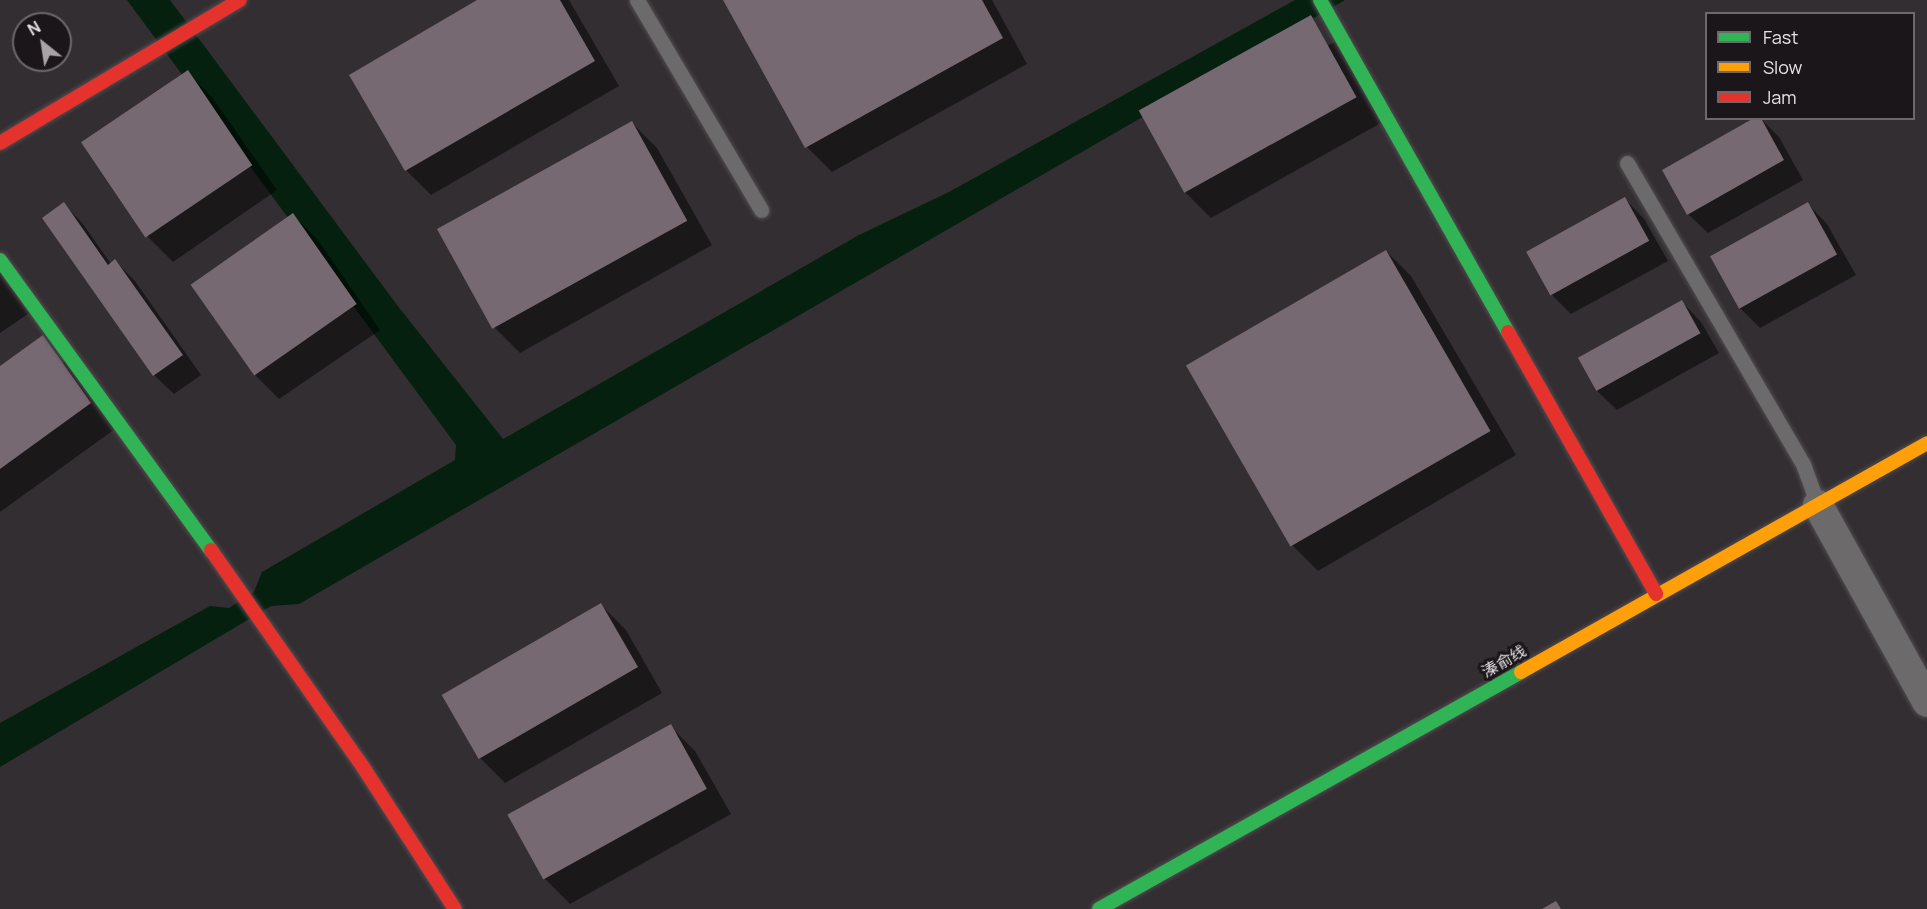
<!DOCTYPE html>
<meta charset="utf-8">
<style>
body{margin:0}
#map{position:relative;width:1927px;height:909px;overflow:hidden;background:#332e31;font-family:Manrope,"Noto Sans SC",sans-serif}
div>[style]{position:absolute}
.water>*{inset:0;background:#05200f}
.shadow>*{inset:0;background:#0007}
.building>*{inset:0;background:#776972;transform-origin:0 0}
.roads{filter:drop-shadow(0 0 2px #504c4f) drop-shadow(0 0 2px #504c4f)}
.lane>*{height:15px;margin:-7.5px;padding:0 7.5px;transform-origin:7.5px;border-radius:7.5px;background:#6d6a6c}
.street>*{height:30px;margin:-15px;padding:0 15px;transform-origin:15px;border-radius:15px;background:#6d6a6c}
.fast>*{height:14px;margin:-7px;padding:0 7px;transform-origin:7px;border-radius:7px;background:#30b455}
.slow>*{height:14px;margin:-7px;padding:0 7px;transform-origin:7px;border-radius:7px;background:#ff9f0a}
.jam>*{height:14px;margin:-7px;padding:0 7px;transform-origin:7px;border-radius:7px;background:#e5322d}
span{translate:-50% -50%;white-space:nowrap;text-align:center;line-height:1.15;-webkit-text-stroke:6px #1a1619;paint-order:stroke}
.street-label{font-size:16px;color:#e8e2e6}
.legend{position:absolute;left:1705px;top:12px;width:210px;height:108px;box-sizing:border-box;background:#1a1619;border:2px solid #6c686b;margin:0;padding:8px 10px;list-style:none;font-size:18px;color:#e8e2e6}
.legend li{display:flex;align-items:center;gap:12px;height:30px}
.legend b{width:30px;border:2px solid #6c686b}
.north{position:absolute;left:12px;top:12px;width:60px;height:60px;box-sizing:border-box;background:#1a1619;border:2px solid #6c686b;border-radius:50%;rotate:330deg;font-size:16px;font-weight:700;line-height:24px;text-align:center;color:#e8e2e6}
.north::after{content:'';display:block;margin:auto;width:21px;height:27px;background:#a9a3a7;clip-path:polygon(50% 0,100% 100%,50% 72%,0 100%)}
</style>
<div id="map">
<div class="water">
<i style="clip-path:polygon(127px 0,170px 0,397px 305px,503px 439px,859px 235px,949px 192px,1295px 0,1345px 0,299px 604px,271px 606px,0 767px,0 723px,210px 606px,229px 608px,254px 592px,262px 572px,455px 460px,456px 445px)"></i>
</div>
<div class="shadow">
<i style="clip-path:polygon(480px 0,569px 0,619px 86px,431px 195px,406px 170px,351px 75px)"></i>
<i style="clip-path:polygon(725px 0,992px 0,1027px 64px,832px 172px,807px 147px)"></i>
<i style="clip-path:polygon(1336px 42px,1381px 123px,1211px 218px,1186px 193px,1141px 112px)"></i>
<i style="clip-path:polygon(187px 72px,212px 97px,277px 190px,173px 262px,148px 237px)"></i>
<i style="clip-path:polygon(1760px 118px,1779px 137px,1803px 180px,1708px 233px,1688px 214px)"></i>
<i style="clip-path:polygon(632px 123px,657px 148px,712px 245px,520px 353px,495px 328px)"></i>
<i style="clip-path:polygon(1625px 199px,1644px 219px,1668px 261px,1571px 314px,1551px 294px)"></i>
<i style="clip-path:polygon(64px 204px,83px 224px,111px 264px,115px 261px,135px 281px,201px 375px,174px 394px,154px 375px)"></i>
<i style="clip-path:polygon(1808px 204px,1827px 224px,1856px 275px,1760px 328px,1740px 308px)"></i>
<i style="clip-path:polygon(293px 215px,318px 240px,380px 330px,279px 399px,254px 374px)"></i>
<i style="clip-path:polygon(1386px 251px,1411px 276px,1516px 455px,1318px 571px,1293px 546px,1188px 367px)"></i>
<i style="clip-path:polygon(0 261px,34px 310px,0 333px)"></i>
<i style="clip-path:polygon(1682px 302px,1701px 322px,1719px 353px,1617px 410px,1597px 391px)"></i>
<i style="clip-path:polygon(68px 362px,115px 429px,0 512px,0 368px)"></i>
<i style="clip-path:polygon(601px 605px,626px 630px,662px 693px,505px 783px,480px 758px)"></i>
<i style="clip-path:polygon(670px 726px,695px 751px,731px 814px,570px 904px,545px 879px)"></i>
</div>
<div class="building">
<i style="clip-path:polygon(477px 0,560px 0,595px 61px,405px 171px,349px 75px)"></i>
<i style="clip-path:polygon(723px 0,982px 0,1003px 38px,805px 148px)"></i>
<i style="left:1311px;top:15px;width:94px;height:197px;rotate:61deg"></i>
<i style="left:188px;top:70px;width:115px;height:129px;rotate:56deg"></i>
<i style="clip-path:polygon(1754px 118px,1761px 118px,1784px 160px,1687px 215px,1662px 170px)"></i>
<i style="left:632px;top:121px;width:114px;height:223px;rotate:61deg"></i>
<i style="left:1625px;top:197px;width:50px;height:113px;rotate:61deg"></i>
<i style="clip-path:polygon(64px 202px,108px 265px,115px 259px,183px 355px,153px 376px,42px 218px)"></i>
<i style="left:1808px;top:202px;width:60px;height:112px;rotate:61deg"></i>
<i style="left:293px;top:213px;width:111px;height:125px;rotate:55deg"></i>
<i style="left:1386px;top:250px;width:209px;height:231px;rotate:60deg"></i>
<i style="left:1682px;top:300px;width:38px;height:119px;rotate:61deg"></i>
<i style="clip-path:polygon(43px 335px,91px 403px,0 469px,0 366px)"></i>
<i style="left:601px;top:603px;width:74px;height:184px;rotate:60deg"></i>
<i style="left:671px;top:724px;width:74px;height:187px;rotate:61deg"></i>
<i style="clip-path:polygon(1556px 901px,1561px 909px,1542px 909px)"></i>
</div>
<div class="roads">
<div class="lane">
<i style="left:637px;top:0;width:244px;rotate:59.4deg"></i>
<i style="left:1627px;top:163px;width:349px;rotate:59.7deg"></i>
<i style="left:1803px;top:464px;width:44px;rotate:69.9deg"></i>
</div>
<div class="street">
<i style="left:1818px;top:505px;width:225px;rotate:61deg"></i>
</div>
<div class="fast">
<i style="left:1320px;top:0;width:382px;rotate:60.5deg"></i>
<i style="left:0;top:260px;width:359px;rotate:54deg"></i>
<i style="left:1099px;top:909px;width:484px;rotate:-29.3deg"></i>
</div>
<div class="slow">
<i style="left:1521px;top:672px;width:466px;rotate:-29.4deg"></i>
</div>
<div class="jam">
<i style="left:0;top:143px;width:279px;rotate:-30.8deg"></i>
<i style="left:1508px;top:332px;width:301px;rotate:60.5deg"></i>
<i style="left:211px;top:550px;width:265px;rotate:55deg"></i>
<i style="left:363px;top:767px;width:169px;rotate:57.1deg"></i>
</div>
</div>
<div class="street-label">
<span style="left:1504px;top:661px;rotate:-30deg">溱俞线</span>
</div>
<ul class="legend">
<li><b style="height:8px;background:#30b455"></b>Fast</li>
<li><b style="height:8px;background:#ff9f0a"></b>Slow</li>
<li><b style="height:8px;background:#e5322d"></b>Jam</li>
</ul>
<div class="north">N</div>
</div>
